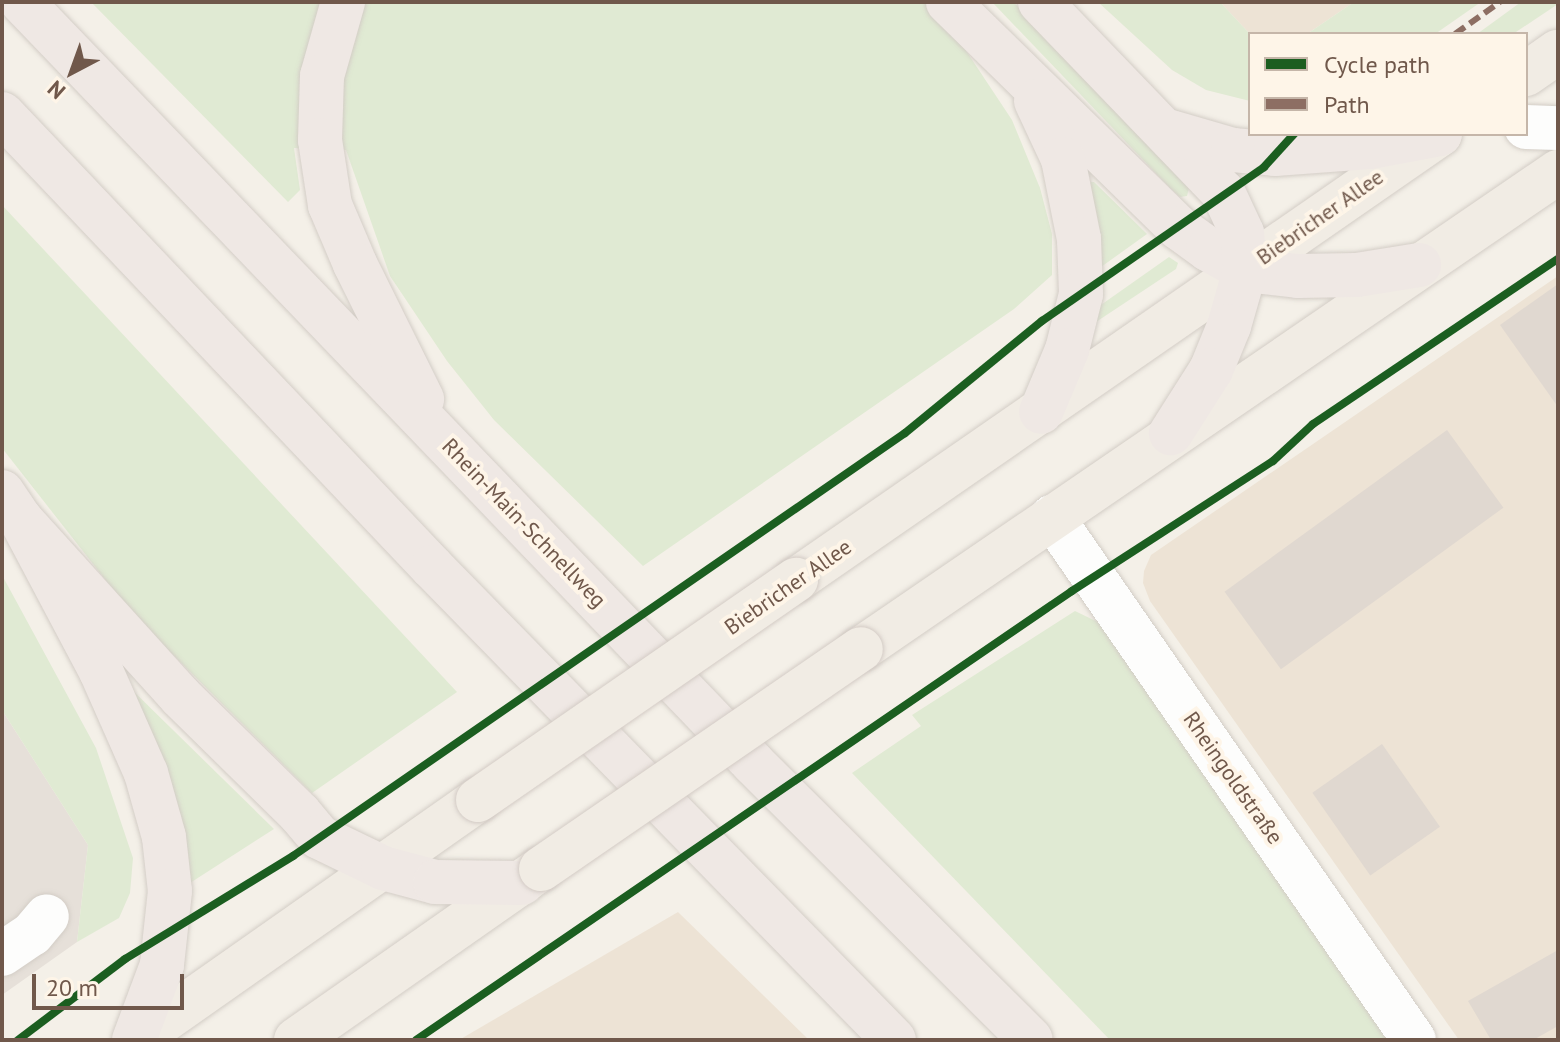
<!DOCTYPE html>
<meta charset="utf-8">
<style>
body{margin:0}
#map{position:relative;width:1560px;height:1042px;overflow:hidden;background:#f4f0e8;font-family:"PT Sans",sans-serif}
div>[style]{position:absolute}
.residential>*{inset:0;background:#ede3d5}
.industrial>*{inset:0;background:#e6e0d9}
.green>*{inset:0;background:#e0ead3}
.building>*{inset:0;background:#e0d8d0;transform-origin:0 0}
.roads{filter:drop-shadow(0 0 2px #d3cdc6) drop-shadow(0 0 2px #d3cdc6)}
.minor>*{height:44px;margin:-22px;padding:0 22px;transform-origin:22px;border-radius:22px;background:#fdfdfc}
.major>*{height:44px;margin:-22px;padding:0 22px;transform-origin:22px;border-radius:22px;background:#f1ece4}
.highway>*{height:44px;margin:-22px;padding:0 22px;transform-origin:22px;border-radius:22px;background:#efe8e4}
.bridges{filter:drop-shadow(0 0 2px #d3cbc5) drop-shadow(0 0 2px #d3cbc5)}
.major-bridge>*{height:44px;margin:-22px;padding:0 22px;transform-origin:22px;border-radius:22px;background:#f1ece4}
.quiet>*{height:6px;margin-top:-3px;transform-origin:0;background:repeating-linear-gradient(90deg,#8d6e63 0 12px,transparent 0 18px)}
.cycleway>*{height:8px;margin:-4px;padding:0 4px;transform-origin:4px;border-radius:4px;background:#1b5e20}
span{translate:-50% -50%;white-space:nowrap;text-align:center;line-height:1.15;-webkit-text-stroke:8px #fef5e8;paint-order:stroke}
.street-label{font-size:22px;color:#70584b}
.frame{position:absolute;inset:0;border:4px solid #70584b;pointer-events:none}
.legend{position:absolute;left:1248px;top:32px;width:280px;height:104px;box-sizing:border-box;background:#fef5e8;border:2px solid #c5b6a9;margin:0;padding:10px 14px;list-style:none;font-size:24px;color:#70584b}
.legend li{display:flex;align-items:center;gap:16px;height:40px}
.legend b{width:40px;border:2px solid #c5b6a9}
.north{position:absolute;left:32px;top:32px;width:80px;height:80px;-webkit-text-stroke:6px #fef5e8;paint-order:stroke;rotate:221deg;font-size:22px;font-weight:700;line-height:32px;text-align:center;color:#70584b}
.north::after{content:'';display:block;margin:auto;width:28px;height:36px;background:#70584b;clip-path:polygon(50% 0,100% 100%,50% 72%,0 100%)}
.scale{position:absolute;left:32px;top:974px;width:152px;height:36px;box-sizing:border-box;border:4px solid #70584b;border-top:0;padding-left:10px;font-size:24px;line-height:28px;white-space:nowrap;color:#70584b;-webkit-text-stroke:6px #fef5e8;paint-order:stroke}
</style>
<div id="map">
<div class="residential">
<i style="clip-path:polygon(1220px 2px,1354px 2px,1307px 34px,1250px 34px)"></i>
<i style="clip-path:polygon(1558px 276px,1558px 1040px,1459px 1040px,1150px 601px,1143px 583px,1144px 571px,1151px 555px)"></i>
<i style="clip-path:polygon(678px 912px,809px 1040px,459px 1040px)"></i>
</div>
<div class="industrial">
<i style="clip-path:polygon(2px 710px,88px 845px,77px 942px,2px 995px)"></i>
</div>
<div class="green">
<i style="clip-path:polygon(91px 2px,956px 2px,943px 16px,1012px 120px,1040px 188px,1052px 234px,1052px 275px,1014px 309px,643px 566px,494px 420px,447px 361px,390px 276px,346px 150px,294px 148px,300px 190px,288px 202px)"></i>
<i style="clip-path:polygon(992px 2px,1013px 2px,1176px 160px,1190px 184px,1187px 196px,1180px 197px,1171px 189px)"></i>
<i style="clip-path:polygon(1098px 2px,1220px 2px,1250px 34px,1250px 101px,1206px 90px,1172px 70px)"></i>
<i style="clip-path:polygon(1354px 2px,1481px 2px,1435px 34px,1307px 34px)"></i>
<i style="clip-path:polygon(1521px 2px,1558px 4px,1513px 34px,1477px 34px)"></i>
<i style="clip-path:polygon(1089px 182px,1094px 182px,1147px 234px,1101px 267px,1101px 242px)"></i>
<i style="clip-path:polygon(2px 205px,457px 692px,312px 793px,133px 615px,2px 448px)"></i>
<i style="clip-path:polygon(1169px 257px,1178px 263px,1176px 269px,1096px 322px,1098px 307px)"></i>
<i style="clip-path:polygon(2px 575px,96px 748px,133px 858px,130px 893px,119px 918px,77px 942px,88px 845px,2px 710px)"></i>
<i style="clip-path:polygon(1075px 611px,1106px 626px,1387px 1040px,1110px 1040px,852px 773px,921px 726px,912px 715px)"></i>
<i style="clip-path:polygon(120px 678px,274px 829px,190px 883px,181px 816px)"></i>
</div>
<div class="building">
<i style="clip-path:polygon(1558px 284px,1558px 407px,1500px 325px)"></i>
<i style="left:1447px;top:430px;width:96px;height:275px;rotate:54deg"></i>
<i style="left:1382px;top:744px;width:101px;height:85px;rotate:55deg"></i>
<i style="clip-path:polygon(1558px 950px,1558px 1026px,1533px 1040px,1491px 1040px,1468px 1001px)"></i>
</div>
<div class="roads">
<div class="minor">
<i style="left:1526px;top:127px;width:32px;rotate:2deg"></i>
<i style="left:1052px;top:517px;width:636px;rotate:55.31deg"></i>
<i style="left:2px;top:954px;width:36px;rotate:-34deg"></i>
<i style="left:32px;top:934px;width:23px;rotate:-50deg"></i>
</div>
<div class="major">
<i style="left:1526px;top:74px;width:39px;rotate:-35deg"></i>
<i style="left:796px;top:580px;width:783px;rotate:-34.7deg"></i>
<i style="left:861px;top:649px;width:845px;rotate:-34.39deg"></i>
<i style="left:136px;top:1040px;width:418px;rotate:-35.1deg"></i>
<i style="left:296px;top:1040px;width:297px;rotate:-35deg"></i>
</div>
<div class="highway">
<i style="left:22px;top:2px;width:1055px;rotate:46.15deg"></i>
<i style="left:753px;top:763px;width:392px;rotate:44.9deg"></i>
<i style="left:343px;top:2px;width:77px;rotate:105.8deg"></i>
<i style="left:322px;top:76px;width:64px;rotate:91.8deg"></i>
<i style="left:320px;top:140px;width:66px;rotate:81.3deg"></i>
<i style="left:330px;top:205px;width:64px;rotate:67deg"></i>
<i style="left:355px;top:264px;width:151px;rotate:63.6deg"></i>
<i style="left:948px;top:2px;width:323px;rotate:44.4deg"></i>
<i style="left:1179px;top:228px;width:36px;rotate:36deg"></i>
<i style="left:1208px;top:249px;width:43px;rotate:29.6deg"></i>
<i style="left:1245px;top:270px;width:53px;rotate:6.5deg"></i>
<i style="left:1298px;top:276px;width:59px;rotate:-1deg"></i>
<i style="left:1357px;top:275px;width:63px;rotate:-9.2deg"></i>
<i style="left:1040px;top:2px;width:264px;rotate:46.1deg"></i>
<i style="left:1223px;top:192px;width:45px;rotate:65.1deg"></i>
<i style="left:1242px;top:233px;width:37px;rotate:85deg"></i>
<i style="left:1245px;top:270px;width:58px;rotate:105.9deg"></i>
<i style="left:1229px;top:326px;width:48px;rotate:112.2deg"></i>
<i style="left:1211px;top:370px;width:75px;rotate:122.4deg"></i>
<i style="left:1036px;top:101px;width:64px;rotate:65deg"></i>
<i style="left:1063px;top:159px;width:82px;rotate:78.7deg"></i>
<i style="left:1079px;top:239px;width:55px;rotate:87.9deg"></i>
<i style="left:1081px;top:294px;width:58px;rotate:104deg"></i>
<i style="left:1067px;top:350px;width:67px;rotate:112.8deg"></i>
<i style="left:2px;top:114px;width:625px;rotate:46.49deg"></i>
<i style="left:432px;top:567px;width:661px;rotate:45.67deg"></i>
<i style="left:1167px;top:131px;width:69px;rotate:16.1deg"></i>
<i style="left:1233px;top:150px;width:42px;rotate:5.4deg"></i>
<i style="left:1275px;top:154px;width:95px;rotate:-4.2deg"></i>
<i style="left:1370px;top:147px;width:71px;rotate:-10.5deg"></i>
<i style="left:2px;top:492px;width:34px;rotate:56deg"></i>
<i style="left:21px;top:520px;width:171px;rotate:62.1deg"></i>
<i style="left:101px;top:671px;width:111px;rotate:66.2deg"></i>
<i style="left:146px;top:773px;width:66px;rotate:74.3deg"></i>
<i style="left:164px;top:837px;width:54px;rotate:83.7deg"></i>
<i style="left:170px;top:891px;width:74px;rotate:96.2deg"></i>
<i style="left:162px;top:965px;width:80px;rotate:110.5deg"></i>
<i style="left:21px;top:520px;width:237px;rotate:47.9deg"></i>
<i style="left:180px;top:696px;width:168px;rotate:44.5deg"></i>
<i style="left:300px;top:814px;width:30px;rotate:50deg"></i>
<i style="left:319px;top:837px;width:71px;rotate:25.8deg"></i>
<i style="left:383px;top:868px;width:54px;rotate:15.1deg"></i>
<i style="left:435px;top:882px;width:87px;rotate:0.7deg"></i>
</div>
</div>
<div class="bridges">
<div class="major-bridge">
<i style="left:478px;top:800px;width:387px;rotate:-34.7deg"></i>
<i style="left:541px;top:869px;width:388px;rotate:-34.5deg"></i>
</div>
</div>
<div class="quiet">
<i style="left:1455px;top:34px;width:55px;rotate:-35.4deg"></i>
</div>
<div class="cycleway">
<i style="left:18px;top:1040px;width:134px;rotate:-37.1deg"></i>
<i style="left:125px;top:959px;width:197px;rotate:-31.5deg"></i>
<i style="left:293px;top:856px;width:744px;rotate:-34.65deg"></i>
<i style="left:905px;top:433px;width:177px;rotate:-39.3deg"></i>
<i style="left:1042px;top:321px;width:270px;rotate:-34.7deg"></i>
<i style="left:1264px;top:167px;width:45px;rotate:-47.7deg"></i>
<i style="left:416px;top:1040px;width:795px;rotate:-34.39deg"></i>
<i style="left:1072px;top:591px;width:239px;rotate:-32.9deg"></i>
<i style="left:1273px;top:461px;width:54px;rotate:-42.8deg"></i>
<i style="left:1313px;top:424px;width:295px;rotate:-34deg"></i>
</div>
<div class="street-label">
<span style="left:1320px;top:217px;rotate:-35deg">Biebricher Allee</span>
<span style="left:524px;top:523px;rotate:46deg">Rhein-Main-Schnellweg</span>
<span style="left:788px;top:587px;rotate:-35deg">Biebricher Allee</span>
<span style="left:1233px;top:778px;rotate:55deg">Rheingoldstraße</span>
</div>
<div class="frame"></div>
<ul class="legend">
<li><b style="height:10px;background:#1b5e20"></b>Cycle path</li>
<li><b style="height:10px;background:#8d6e63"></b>Path</li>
</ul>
<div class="north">N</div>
<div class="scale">20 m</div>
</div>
